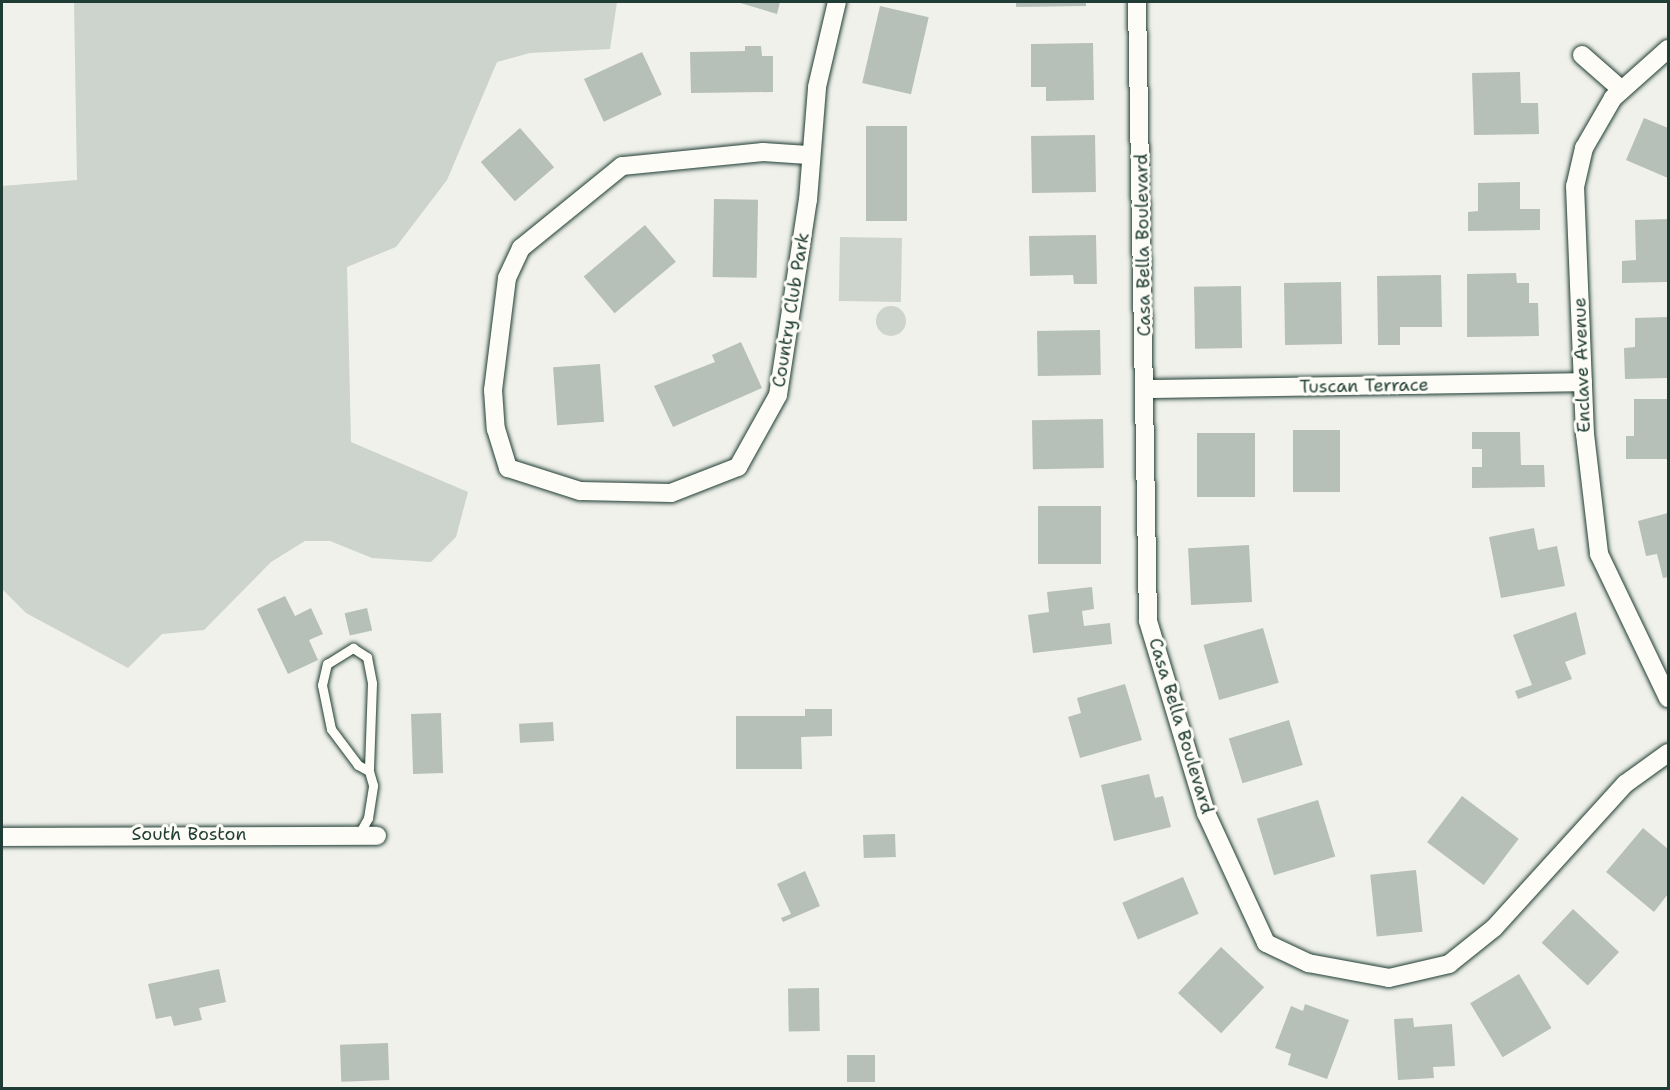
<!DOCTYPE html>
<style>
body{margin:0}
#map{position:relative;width:1670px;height:1090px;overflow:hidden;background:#f0f1eb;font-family:"Shantell Sans",sans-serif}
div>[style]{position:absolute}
.green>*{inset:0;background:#cdd3cd;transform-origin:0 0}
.round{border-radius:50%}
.building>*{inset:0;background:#b6bfb8;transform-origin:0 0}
.roads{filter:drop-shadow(0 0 2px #1f3d34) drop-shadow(0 0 2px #1f3d34)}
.service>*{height:9px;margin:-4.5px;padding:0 4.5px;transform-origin:4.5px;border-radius:4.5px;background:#fdfcf7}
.minor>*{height:18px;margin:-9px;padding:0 9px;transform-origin:9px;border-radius:9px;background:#fdfcf7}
span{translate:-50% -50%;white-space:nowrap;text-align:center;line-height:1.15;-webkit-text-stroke:6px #fdfcf7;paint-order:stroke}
.street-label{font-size:18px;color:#1f3d34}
.frame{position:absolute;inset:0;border:3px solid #1f3d34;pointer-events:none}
</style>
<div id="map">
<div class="green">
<i style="clip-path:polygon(74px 2px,617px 2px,610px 49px,530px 53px,497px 62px,447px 180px,396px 247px,347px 267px,351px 442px,468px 492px,456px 537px,431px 562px,372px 558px,330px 541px,305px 541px,271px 562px,204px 630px,162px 634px,128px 668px,26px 613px,2px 589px,2px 186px,77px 180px)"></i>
<i style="left:840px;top:237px;width:62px;height:64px;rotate:1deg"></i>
<i class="round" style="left:876px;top:306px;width:30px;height:30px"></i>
</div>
<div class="building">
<i style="clip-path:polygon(737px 2px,780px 2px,777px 14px)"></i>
<i style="clip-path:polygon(1016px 2px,1086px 2px,1086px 6px,1016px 7px)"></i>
<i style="left:880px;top:6px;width:50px;height:79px;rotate:13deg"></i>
<i style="clip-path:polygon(1093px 43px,1094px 100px,1046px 101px,1046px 87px,1031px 87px,1031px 44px)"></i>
<i style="clip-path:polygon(745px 46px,761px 46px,762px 56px,773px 56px,773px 92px,691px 93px,690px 52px,745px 51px)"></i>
<i style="left:642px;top:52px;width:47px;height:64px;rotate:65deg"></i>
<i style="clip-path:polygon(1520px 72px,1521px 103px,1538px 103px,1539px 134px,1474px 135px,1472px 73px)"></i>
<i style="clip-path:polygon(1644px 118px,1668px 128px,1668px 178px,1626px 160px)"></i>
<i style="left:866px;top:126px;width:41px;height:95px"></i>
<i style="left:520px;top:128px;width:52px;height:52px;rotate:49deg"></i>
<i style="left:1095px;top:135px;width:57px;height:64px;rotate:89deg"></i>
<i style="clip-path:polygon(1520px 182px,1520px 209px,1540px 209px,1540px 230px,1468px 231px,1468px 212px,1478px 211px,1478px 183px)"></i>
<i style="left:714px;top:199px;width:44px;height:78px;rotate:1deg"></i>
<i style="clip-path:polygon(1668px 219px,1668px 282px,1622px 283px,1622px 261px,1636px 260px,1635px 220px)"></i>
<i style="left:645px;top:225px;width:48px;height:80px;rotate:50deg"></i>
<i style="clip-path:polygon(1096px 235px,1097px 284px,1074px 284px,1073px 275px,1030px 276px,1029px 236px)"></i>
<i style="clip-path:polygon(1516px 273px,1517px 283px,1529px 283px,1529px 303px,1538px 303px,1539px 336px,1467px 337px,1467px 274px)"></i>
<i style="clip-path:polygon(1441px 275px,1442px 327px,1400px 327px,1400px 345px,1378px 345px,1377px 276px)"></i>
<i style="left:1341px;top:282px;width:62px;height:57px;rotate:89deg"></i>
<i style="left:1241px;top:286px;width:62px;height:47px;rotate:89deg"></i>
<i style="clip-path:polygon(1668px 317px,1668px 378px,1625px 379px,1624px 348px,1635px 347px,1635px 318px)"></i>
<i style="left:1100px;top:330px;width:45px;height:63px;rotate:89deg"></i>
<i style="clip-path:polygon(741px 342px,762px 388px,673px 427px,654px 386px,715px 362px,712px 355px)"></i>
<i style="left:600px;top:364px;width:58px;height:47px;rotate:86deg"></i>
<i style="clip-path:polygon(1634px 399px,1668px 399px,1668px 459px,1626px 459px,1626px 436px,1634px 436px)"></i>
<i style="left:1103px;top:419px;width:49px;height:71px;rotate:89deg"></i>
<i style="left:1293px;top:430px;width:47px;height:62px"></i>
<i style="clip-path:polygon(1472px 432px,1520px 432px,1521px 465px,1544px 465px,1545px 487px,1472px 488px,1472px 467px,1482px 467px,1482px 449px,1472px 449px)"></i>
<i style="left:1255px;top:433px;width:64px;height:58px;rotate:90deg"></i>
<i style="left:1038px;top:506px;width:63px;height:58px"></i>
<i style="clip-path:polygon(1668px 513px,1668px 577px,1663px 578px,1657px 554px,1646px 556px,1638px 521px)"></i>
<i style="clip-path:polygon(1534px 528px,1538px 550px,1557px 546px,1565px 586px,1501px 598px,1489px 537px)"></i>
<i style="left:1249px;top:545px;width:57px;height:61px;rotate:87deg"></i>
<i style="clip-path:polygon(1092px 587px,1094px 609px,1082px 611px,1084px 626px,1110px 623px,1112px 644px,1033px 653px,1028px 615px,1049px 612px,1047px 592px)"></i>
<i style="clip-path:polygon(285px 596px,295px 616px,311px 608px,323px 634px,309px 640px,318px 660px,288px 674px,257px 609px)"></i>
<i style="left:367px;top:608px;width:23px;height:23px;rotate:77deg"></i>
<i style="clip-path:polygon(1576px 612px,1586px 654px,1565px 662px,1572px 679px,1518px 699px,1515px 691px,1532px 685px,1513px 635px)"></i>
<i style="left:1263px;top:628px;width:57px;height:62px;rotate:74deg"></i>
<i style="clip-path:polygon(1125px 684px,1142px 740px,1080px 758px,1068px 717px,1081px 713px,1077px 698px)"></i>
<i style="clip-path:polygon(805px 709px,832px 709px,832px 736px,801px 737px,802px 769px,736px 769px,736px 716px,805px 716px)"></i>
<i style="left:441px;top:713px;width:60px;height:30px;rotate:88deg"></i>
<i style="left:1289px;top:720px;width:47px;height:63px;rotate:73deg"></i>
<i style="left:553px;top:722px;width:19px;height:34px;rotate:87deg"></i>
<i style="clip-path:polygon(1149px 774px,1155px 798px,1163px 796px,1171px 827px,1114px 841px,1101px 785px)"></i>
<i style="left:1462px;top:796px;width:71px;height:58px;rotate:37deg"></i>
<i style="left:1318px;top:800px;width:59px;height:64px;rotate:73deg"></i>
<i style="clip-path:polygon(1643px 828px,1668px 849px,1668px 894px,1654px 912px,1606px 872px)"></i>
<i style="left:895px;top:834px;width:23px;height:32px;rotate:88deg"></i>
<i style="left:1416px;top:870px;width:62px;height:46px;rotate:84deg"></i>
<i style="clip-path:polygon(805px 871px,820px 906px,783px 922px,781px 918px,791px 914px,777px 884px)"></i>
<i style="left:1183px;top:877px;width:40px;height:66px;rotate:67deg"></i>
<i style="left:1573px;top:909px;width:63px;height:46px;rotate:43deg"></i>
<i style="left:1221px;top:947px;width:59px;height:63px;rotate:43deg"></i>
<i style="clip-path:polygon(219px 969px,226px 1002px,199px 1008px,202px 1020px,174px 1026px,171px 1016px,156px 1019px,148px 984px)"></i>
<i style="left:1519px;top:974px;width:63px;height:57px;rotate:59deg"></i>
<i style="left:819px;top:988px;width:43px;height:31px;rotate:89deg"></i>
<i style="clip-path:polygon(1305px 1004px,1349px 1020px,1327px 1079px,1288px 1065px,1291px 1054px,1275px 1048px,1291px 1006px,1303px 1011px)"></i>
<i style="clip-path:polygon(1413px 1018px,1414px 1027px,1452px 1024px,1455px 1066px,1433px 1067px,1434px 1078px,1398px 1080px,1394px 1019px)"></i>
<i style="left:388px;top:1043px;width:37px;height:48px;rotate:88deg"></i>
<i style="left:875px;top:1055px;width:27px;height:28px;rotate:90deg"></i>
</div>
<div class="roads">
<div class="service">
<i style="left:358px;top:836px;width:21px;rotate:-61deg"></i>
<i style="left:368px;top:818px;width:33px;rotate:-81deg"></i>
<i style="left:373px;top:785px;width:15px;rotate:-106deg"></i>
<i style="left:369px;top:771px;width:13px;rotate:-151deg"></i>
<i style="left:358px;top:765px;width:45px;rotate:-126.9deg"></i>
<i style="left:331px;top:729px;width:45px;rotate:-101.6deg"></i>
<i style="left:322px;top:685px;width:22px;rotate:-77deg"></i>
<i style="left:327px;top:664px;width:31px;rotate:-32deg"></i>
<i style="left:353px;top:648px;width:17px;rotate:33deg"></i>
<i style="left:367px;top:657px;width:26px;rotate:79deg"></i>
<i style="left:372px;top:683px;width:88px;rotate:92deg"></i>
</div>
<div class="minor">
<i style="left:1137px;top:2px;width:619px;rotate:88.98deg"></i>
<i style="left:1148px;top:621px;width:201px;rotate:73.2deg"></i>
<i style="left:1206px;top:813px;width:143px;rotate:65.2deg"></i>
<i style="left:1266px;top:943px;width:47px;rotate:25.5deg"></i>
<i style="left:1308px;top:963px;width:82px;rotate:10.5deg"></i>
<i style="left:1389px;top:978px;width:62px;rotate:-13.1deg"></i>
<i style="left:1449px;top:964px;width:58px;rotate:-38.7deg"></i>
<i style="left:1494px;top:928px;width:195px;rotate:-47.7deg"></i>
<i style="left:1625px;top:784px;width:53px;rotate:-35.8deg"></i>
<i style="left:1668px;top:49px;width:74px;rotate:138.3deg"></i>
<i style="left:1613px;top:98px;width:58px;rotate:120.1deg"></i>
<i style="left:1584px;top:148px;width:39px;rotate:103deg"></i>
<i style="left:1575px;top:186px;width:248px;rotate:87.7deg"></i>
<i style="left:1585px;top:434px;width:121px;rotate:83.3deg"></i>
<i style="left:1599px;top:554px;width:160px;rotate:64.4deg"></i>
<i style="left:1582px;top:55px;width:53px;rotate:41.2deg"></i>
<i style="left:808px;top:155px;width:45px;rotate:-176.2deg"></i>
<i style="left:763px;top:152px;width:142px;rotate:174.3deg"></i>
<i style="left:622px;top:166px;width:130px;rotate:140.9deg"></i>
<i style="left:521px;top:248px;width:33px;rotate:115deg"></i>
<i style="left:507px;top:278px;width:113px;rotate:97.1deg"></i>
<i style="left:493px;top:390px;width:39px;rotate:86deg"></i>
<i style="left:496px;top:429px;width:41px;rotate:72.9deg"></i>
<i style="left:508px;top:468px;width:76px;rotate:17.7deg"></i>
<i style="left:580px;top:491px;width:91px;rotate:1.3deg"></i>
<i style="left:671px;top:493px;width:72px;rotate:-21.2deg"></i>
<i style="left:738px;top:467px;width:82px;rotate:-60.9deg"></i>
<i style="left:778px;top:395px;width:197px;rotate:-81.3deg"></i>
<i style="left:808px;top:200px;width:113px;rotate:-85.4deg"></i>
<i style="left:817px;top:87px;width:87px;rotate:-76.8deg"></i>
<i style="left:1146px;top:389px;width:437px;rotate:-0.9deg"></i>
<i style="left:2px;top:837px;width:375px;rotate:-0.2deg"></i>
</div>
</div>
<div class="street-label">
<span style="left:1143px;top:245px;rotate:-91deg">Casa Bella Boulevard</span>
<span style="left:791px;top:310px;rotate:-81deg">Country Club Park</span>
<span style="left:1582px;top:365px;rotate:-92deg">Enclave Avenue</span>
<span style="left:1364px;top:386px;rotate:-1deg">Tuscan Terrace</span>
<span style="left:1181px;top:726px;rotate:73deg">Casa Bella Boulevard</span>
<span style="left:189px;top:834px">South Boston</span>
</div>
<div class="frame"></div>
</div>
